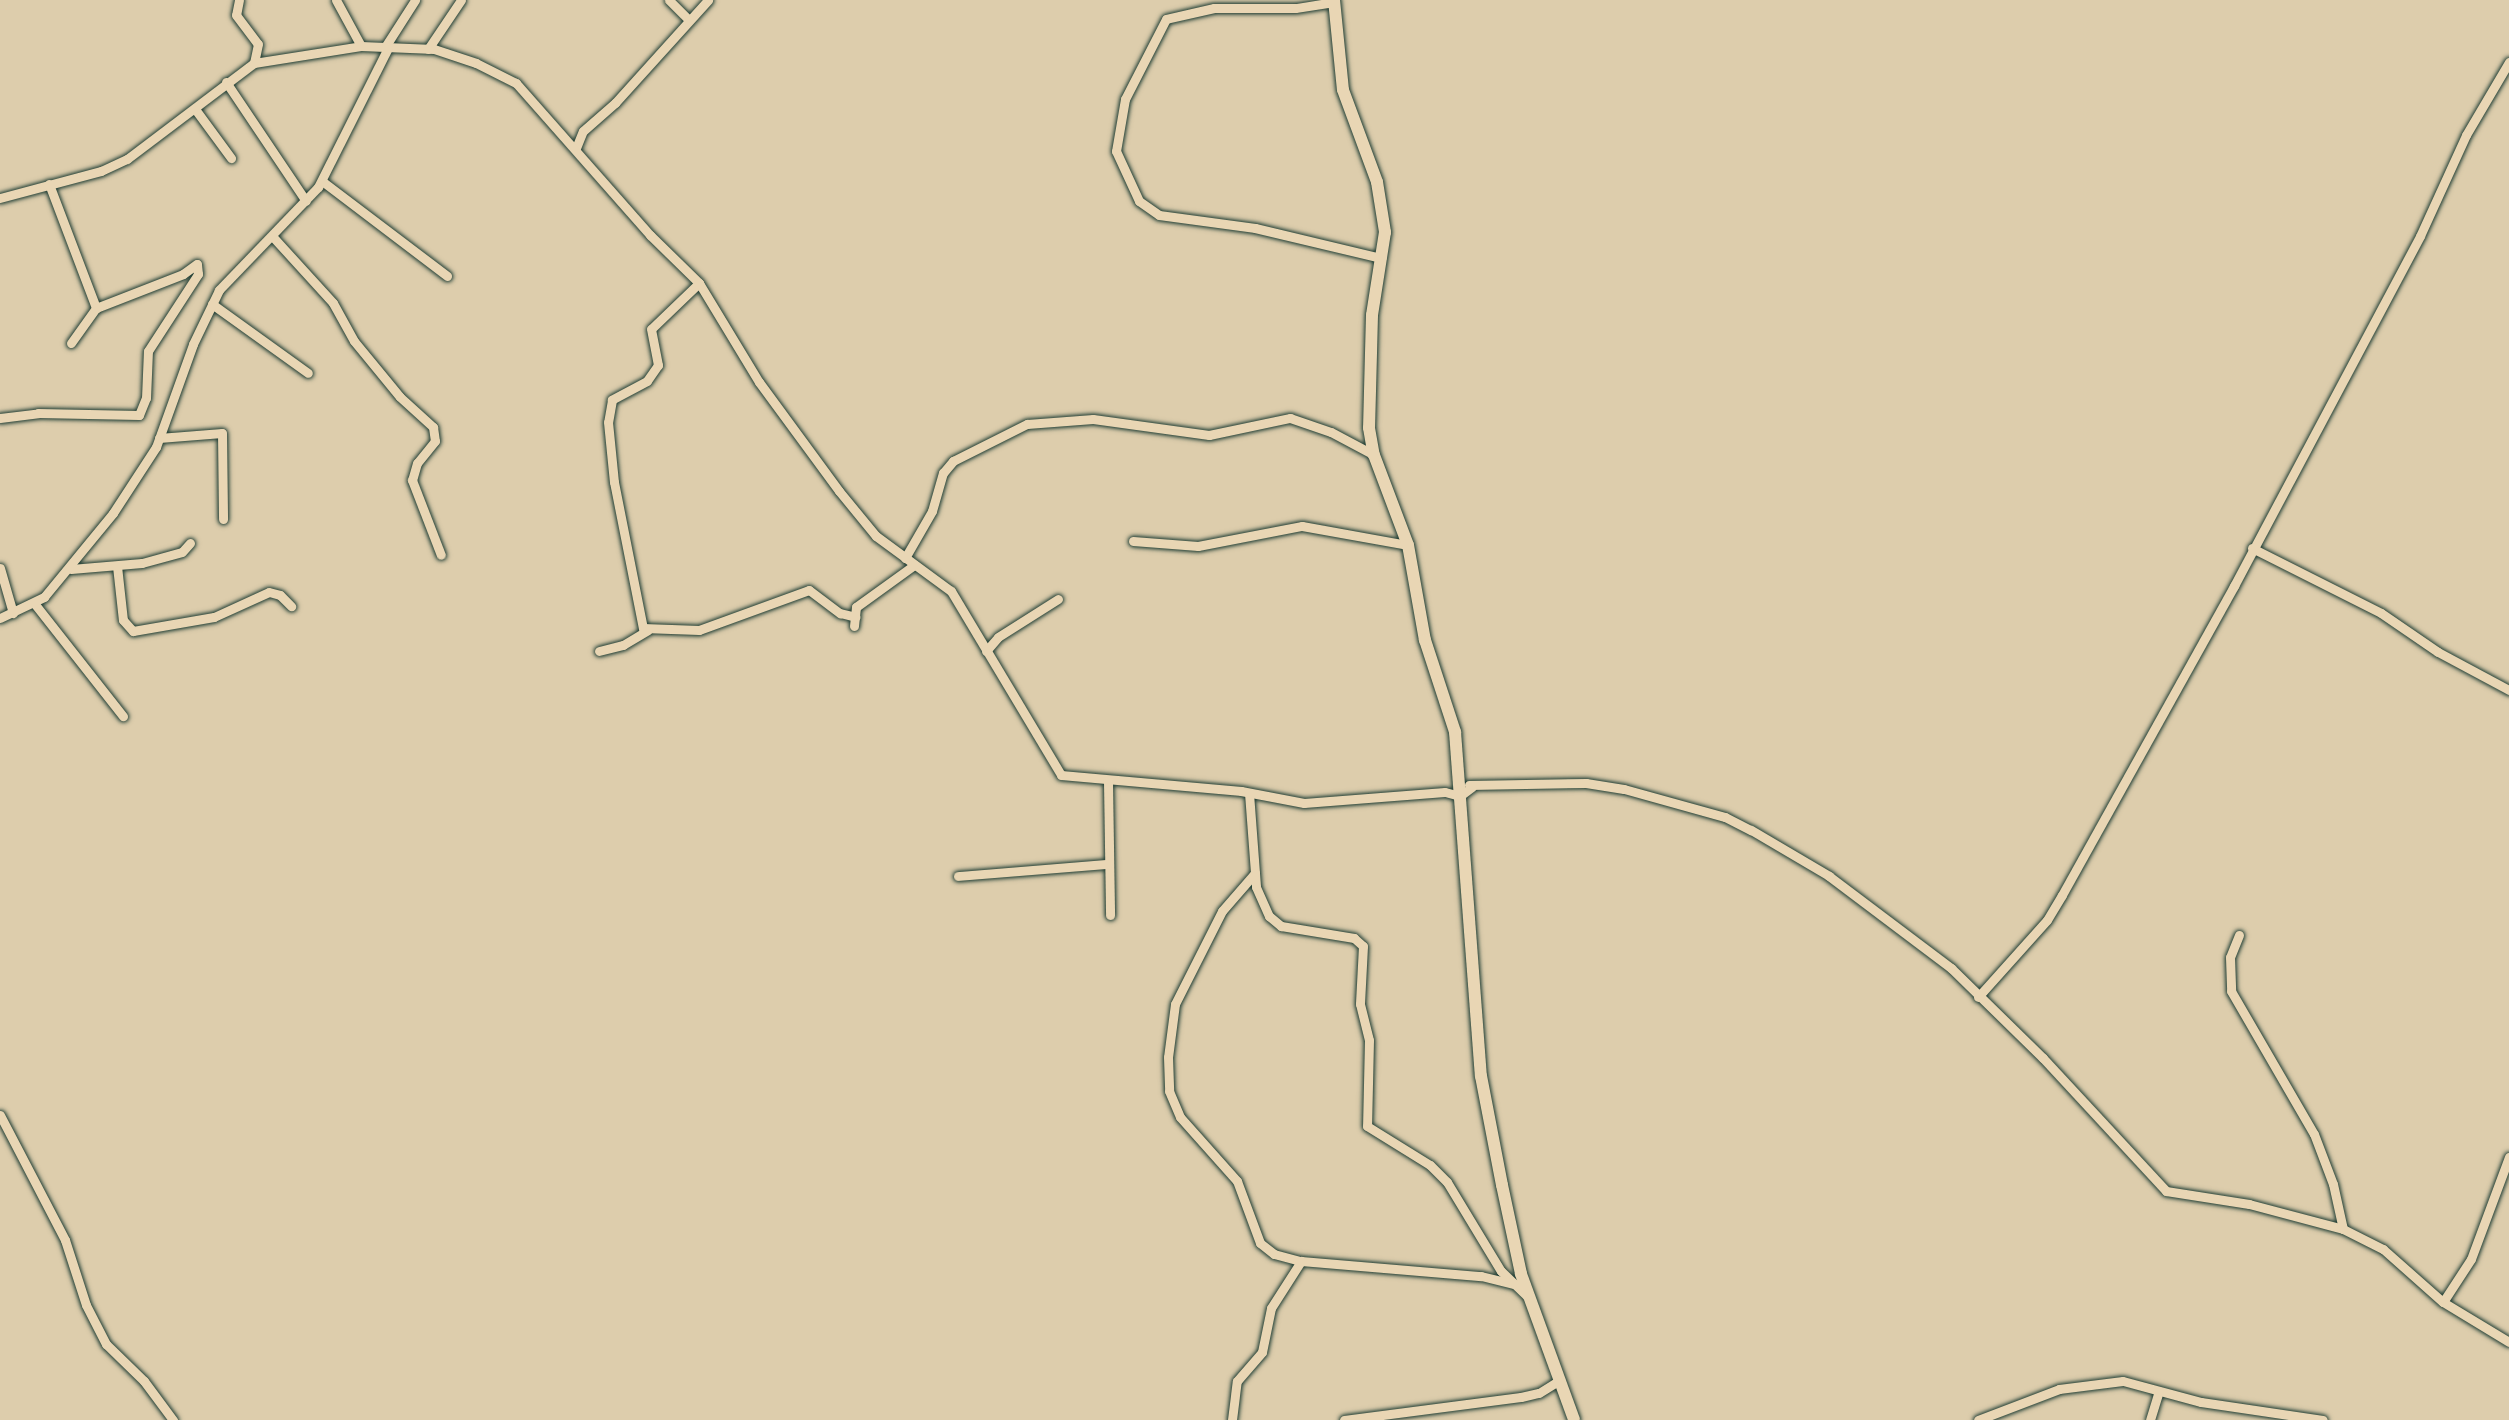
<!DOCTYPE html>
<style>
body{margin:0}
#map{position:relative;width:2509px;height:1420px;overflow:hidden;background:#ddcdac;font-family:Itim,sans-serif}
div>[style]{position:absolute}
.roads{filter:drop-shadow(0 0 2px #1f3d34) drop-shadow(0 0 2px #1f3d34)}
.street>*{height:9px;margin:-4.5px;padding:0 4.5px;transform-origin:4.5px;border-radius:4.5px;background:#e9d6b4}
.secondary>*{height:12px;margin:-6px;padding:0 6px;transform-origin:6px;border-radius:6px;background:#e9d6b4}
span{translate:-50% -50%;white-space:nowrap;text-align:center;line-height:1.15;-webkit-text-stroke:10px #e9d6b4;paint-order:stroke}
</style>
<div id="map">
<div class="roads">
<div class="street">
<i style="left:239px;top:0;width:15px;rotate:101deg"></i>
<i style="left:236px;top:15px;width:36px;rotate:53deg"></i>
<i style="left:258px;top:44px;width:19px;rotate:102deg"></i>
<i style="left:336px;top:0;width:52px;rotate:61.5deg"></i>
<i style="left:669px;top:0;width:25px;rotate:45deg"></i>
<i style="left:1334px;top:2px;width:39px;rotate:171deg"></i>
<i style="left:1295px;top:8px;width:81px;rotate:180deg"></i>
<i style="left:1214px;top:8px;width:49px;rotate:167.1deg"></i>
<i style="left:1166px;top:19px;width:90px;rotate:117.1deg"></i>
<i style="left:1125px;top:99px;width:53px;rotate:99.8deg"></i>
<i style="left:1116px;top:151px;width:55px;rotate:65.3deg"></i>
<i style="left:1139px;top:201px;width:24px;rotate:35deg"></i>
<i style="left:1159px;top:215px;width:97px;rotate:7.7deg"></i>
<i style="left:1255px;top:228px;width:130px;rotate:13.4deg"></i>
<i style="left:385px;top:47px;width:56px;rotate:-57.4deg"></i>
<i style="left:428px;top:49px;width:59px;rotate:-56deg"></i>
<i style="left:226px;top:82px;width:143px;rotate:56.1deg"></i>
<i style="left:195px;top:109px;width:61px;rotate:53.7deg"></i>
<i style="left:576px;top:148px;width:18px;rotate:-68deg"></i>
<i style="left:583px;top:131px;width:43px;rotate:-41.2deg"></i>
<i style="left:615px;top:103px;width:139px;rotate:-47.9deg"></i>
<i style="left:322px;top:181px;width:157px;rotate:37.2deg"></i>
<i style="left:49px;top:184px;width:133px;rotate:69.2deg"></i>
<i style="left:0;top:198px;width:105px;rotate:-15deg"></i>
<i style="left:101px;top:171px;width:29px;rotate:-25deg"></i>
<i style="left:127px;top:159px;width:159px;rotate:-37.1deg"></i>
<i style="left:254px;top:63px;width:108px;rotate:-9deg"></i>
<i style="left:361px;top:46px;width:73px;rotate:2.4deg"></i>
<i style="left:434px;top:49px;width:44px;rotate:18.4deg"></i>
<i style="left:476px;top:63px;width:45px;rotate:26.6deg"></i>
<i style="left:516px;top:83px;width:203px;rotate:48.6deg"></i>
<i style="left:650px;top:235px;width:69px;rotate:44.4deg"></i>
<i style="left:699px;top:283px;width:116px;rotate:58.8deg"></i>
<i style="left:759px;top:382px;width:135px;rotate:53.7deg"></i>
<i style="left:839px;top:491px;width:58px;rotate:50.6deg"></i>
<i style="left:876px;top:536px;width:93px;rotate:36.3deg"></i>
<i style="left:951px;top:591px;width:214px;rotate:59.1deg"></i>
<i style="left:1061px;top:775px;width:181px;rotate:5.1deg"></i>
<i style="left:1241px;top:791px;width:64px;rotate:10.8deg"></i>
<i style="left:1304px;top:803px;width:141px;rotate:-4.5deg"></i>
<i style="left:1445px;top:792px;width:16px;rotate:15deg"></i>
<i style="left:1460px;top:796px;width:15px;rotate:-37deg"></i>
<i style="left:273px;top:237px;width:89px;rotate:47.7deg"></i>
<i style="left:333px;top:303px;width:43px;rotate:61.1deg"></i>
<i style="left:354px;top:341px;width:72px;rotate:50.6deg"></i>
<i style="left:400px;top:397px;width:45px;rotate:42.3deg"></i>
<i style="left:433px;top:427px;width:14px;rotate:82deg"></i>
<i style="left:435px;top:441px;width:28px;rotate:129deg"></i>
<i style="left:417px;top:463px;width:18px;rotate:106deg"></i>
<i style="left:412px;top:480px;width:80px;rotate:68.9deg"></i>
<i style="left:699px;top:283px;width:66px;rotate:136.2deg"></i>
<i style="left:651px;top:329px;width:37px;rotate:79deg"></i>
<i style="left:658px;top:365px;width:19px;rotate:125deg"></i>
<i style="left:647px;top:381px;width:40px;rotate:152deg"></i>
<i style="left:612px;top:400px;width:22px;rotate:100deg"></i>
<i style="left:608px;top:422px;width:60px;rotate:84.3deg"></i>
<i style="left:614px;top:482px;width:149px;rotate:78.8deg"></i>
<i style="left:643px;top:628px;width:56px;rotate:2deg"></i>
<i style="left:699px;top:630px;width:117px;rotate:-20deg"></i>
<i style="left:809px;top:590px;width:39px;rotate:37deg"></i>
<i style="left:840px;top:613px;width:16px;rotate:14deg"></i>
<i style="left:212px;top:304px;width:118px;rotate:35.7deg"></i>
<i style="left:71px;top:343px;width:43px;rotate:-54.5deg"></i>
<i style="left:96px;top:308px;width:93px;rotate:-21.3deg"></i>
<i style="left:183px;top:274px;width:17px;rotate:-36deg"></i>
<i style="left:0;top:418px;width:38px;rotate:-7deg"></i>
<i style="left:38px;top:413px;width:101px;rotate:1.1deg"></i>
<i style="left:139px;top:415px;width:18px;rotate:-68deg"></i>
<i style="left:146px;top:398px;width:47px;rotate:-87.6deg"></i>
<i style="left:148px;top:351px;width:92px;rotate:-57deg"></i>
<i style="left:198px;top:274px;width:10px;rotate:-96deg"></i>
<i style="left:159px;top:438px;width:63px;rotate:-4.5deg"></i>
<i style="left:222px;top:433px;width:86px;rotate:89.3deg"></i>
<i style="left:1133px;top:541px;width:65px;rotate:4.4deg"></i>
<i style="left:1198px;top:546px;width:106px;rotate:-10.9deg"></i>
<i style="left:1302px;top:526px;width:108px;rotate:10.2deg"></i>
<i style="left:2252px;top:548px;width:144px;rotate:26.7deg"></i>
<i style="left:2381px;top:613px;width:69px;rotate:34.4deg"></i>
<i style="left:2438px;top:652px;width:81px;rotate:28.2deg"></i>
<i style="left:905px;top:558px;width:54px;rotate:-60.1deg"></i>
<i style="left:932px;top:511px;width:40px;rotate:-74deg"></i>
<i style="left:943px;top:473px;width:16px;rotate:-50deg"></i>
<i style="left:953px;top:461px;width:83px;rotate:-26.6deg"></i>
<i style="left:1027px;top:424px;width:66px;rotate:-4.3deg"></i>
<i style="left:1093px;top:419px;width:117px;rotate:7.9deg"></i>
<i style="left:1209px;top:435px;width:83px;rotate:-11.9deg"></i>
<i style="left:1290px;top:418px;width:43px;rotate:18.9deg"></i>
<i style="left:1331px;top:432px;width:49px;rotate:28.1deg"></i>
<i style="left:117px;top:566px;width:54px;rotate:83.7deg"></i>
<i style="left:123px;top:620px;width:15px;rotate:48deg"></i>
<i style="left:133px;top:631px;width:82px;rotate:-9.8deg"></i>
<i style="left:214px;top:617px;width:60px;rotate:-24.4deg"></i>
<i style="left:269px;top:592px;width:11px;rotate:15deg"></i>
<i style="left:280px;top:595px;width:16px;rotate:45deg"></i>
<i style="left:0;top:568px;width:47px;rotate:73.9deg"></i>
<i style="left:71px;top:569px;width:71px;rotate:-4.8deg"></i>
<i style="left:142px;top:563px;width:41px;rotate:-15.4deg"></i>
<i style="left:182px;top:552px;width:12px;rotate:-48deg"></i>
<i style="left:34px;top:603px;width:144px;rotate:51.8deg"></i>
<i style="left:0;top:618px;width:49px;rotate:-25.5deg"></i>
<i style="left:44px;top:597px;width:109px;rotate:-50.6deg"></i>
<i style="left:113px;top:513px;width:79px;rotate:-56.9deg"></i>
<i style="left:156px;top:447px;width:109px;rotate:-70.2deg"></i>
<i style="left:193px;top:344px;width:60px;rotate:-64.3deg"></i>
<i style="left:219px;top:290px;width:143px;rotate:-46.1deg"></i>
<i style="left:318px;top:187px;width:156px;rotate:-63.3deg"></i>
<i style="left:854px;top:626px;width:19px;rotate:-84deg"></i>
<i style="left:856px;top:607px;width:72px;rotate:-35.9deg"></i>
<i style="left:599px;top:651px;width:25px;rotate:-14deg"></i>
<i style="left:623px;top:645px;width:29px;rotate:-31deg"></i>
<i style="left:986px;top:651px;width:18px;rotate:-49deg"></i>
<i style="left:998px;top:637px;width:71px;rotate:-32.3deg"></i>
<i style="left:1108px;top:782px;width:133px;rotate:89.1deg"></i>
<i style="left:1469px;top:785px;width:117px;rotate:-1deg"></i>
<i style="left:1586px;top:783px;width:38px;rotate:9deg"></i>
<i style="left:1624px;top:789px;width:105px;rotate:15.5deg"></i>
<i style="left:1725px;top:817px;width:29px;rotate:27deg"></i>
<i style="left:1751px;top:830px;width:91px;rotate:30.5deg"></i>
<i style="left:1829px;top:876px;width:153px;rotate:37deg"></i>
<i style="left:1951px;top:968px;width:129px;rotate:44.4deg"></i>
<i style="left:2043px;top:1058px;width:181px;rotate:47.2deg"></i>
<i style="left:2166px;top:1191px;width:84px;rotate:8.9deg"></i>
<i style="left:2249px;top:1204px;width:97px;rotate:14.9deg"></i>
<i style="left:2343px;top:1229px;width:45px;rotate:26.6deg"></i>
<i style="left:2383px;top:1249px;width:80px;rotate:41.5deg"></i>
<i style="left:2443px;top:1302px;width:77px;rotate:31.2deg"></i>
<i style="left:1249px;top:793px;width:94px;rotate:85.7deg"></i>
<i style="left:1256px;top:887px;width:32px;rotate:66deg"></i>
<i style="left:1269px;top:916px;width:16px;rotate:40deg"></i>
<i style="left:1281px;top:926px;width:74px;rotate:9.3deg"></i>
<i style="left:1354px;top:938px;width:12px;rotate:42deg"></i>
<i style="left:1363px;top:946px;width:58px;rotate:93deg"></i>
<i style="left:1360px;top:1004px;width:37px;rotate:76deg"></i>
<i style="left:1369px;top:1040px;width:86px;rotate:91.3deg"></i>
<i style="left:1367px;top:1126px;width:74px;rotate:31.8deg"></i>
<i style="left:1430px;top:1165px;width:24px;rotate:45deg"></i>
<i style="left:1447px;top:1182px;width:104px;rotate:58.8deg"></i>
<i style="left:1501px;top:1271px;width:39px;rotate:44deg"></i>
<i style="left:1255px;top:873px;width:50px;rotate:131deg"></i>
<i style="left:1222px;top:911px;width:104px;rotate:116.8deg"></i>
<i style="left:1175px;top:1004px;width:53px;rotate:97.5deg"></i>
<i style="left:1168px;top:1057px;width:34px;rotate:88deg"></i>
<i style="left:1169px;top:1091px;width:28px;rotate:67deg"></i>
<i style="left:1180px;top:1117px;width:86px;rotate:48.3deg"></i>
<i style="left:1237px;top:1181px;width:66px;rotate:69.6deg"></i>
<i style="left:1260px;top:1243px;width:18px;rotate:38deg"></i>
<i style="left:1274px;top:1254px;width:28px;rotate:15deg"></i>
<i style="left:1301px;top:1261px;width:181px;rotate:4.8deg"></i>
<i style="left:1481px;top:1276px;width:33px;rotate:14deg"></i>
<i style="left:958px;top:876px;width:150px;rotate:-4.6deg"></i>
<i style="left:2239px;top:935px;width:24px;rotate:112deg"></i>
<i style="left:2230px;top:957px;width:34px;rotate:88deg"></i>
<i style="left:2231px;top:991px;width:165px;rotate:59.9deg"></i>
<i style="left:2314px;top:1134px;width:53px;rotate:69.2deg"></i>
<i style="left:2333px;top:1184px;width:46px;rotate:77.5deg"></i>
<i style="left:1978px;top:997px;width:103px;rotate:-48.1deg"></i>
<i style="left:2047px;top:920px;width:29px;rotate:-59deg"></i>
<i style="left:2062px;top:895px;width:354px;rotate:-60.9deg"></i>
<i style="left:2234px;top:586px;width:396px;rotate:-62deg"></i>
<i style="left:2420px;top:236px;width:111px;rotate:-65.5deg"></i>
<i style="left:2466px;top:135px;width:85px;rotate:-59.5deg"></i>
<i style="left:0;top:1115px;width:141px;rotate:62.5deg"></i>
<i style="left:65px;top:1240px;width:68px;rotate:72.1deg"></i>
<i style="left:86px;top:1305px;width:44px;rotate:62.9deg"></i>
<i style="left:106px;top:1344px;width:53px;rotate:44.2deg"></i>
<i style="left:144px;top:1381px;width:49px;rotate:53.4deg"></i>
<i style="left:2443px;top:1302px;width:51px;rotate:-56.9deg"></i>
<i style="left:2471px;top:1259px;width:109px;rotate:-69.6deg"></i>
<i style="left:1232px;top:1420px;width:39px;rotate:-83deg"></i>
<i style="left:1237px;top:1381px;width:38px;rotate:-49deg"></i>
<i style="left:1262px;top:1352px;width:45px;rotate:-78.4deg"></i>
<i style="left:1271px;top:1308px;width:56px;rotate:-57.4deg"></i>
<i style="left:1344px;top:1420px;width:178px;rotate:-7.4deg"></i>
<i style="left:1521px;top:1397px;width:18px;rotate:-13deg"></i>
<i style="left:1539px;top:1393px;width:25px;rotate:-32deg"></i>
<i style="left:1978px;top:1420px;width:87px;rotate:-20.9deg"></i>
<i style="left:2059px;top:1389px;width:64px;rotate:-7.1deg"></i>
<i style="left:2123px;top:1381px;width:81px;rotate:15.1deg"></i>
<i style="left:2201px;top:1402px;width:123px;rotate:8.4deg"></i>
<i style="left:2150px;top:1420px;width:30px;rotate:-73deg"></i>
</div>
<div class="secondary">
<i style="left:1334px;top:0;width:90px;rotate:84.3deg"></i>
<i style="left:1343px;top:90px;width:98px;rotate:69.7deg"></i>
<i style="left:1377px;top:182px;width:51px;rotate:80.9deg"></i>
<i style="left:1385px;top:232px;width:84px;rotate:98.9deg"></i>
<i style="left:1372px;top:315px;width:113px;rotate:91.5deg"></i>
<i style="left:1369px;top:428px;width:27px;rotate:80deg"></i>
<i style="left:1374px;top:455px;width:96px;rotate:69.3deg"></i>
<i style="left:1408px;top:545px;width:97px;rotate:79.9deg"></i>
<i style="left:1425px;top:640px;width:97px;rotate:71.9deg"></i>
<i style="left:1455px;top:732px;width:345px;rotate:85.7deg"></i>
<i style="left:1481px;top:1076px;width:111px;rotate:79.1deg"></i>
<i style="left:1502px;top:1185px;width:91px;rotate:77.9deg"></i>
<i style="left:1521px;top:1274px;width:155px;rotate:70deg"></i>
</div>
</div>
</div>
